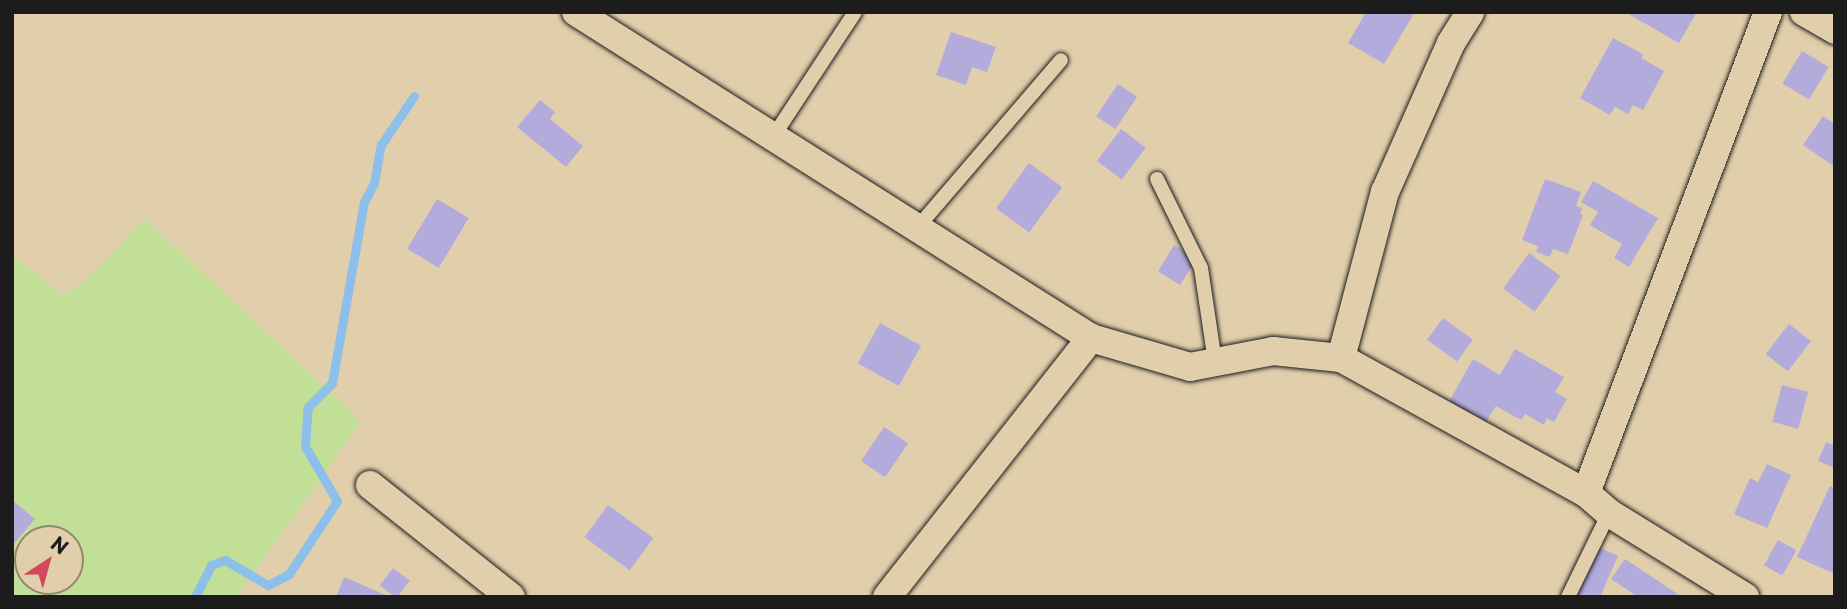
<!DOCTYPE html>
<style>
body{margin:0}
#map{position:relative;width:1847px;height:609px;overflow:hidden;background:#e1cfac;font-family:"Playpen Sans",sans-serif}
div>[style]{position:absolute}
.green>*{inset:0;background:#c2df97}
.stream>*{height:9px;margin:-4.5px;padding:0 4.5px;transform-origin:4.5px;border-radius:4.5px;background:#8cbfe9}
.building>*{inset:0;background:#b3abdc;transform-origin:0 0}
.roads{filter:drop-shadow(0 0 2px #1c1c1c) drop-shadow(0 0 2px #1c1c1c)}
.service>*{height:14px;margin:-7px;padding:0 7px;transform-origin:7px;border-radius:7px;background:#e1cfac}
.minor>*{height:28px;margin:-14px;padding:0 14px;transform-origin:14px;border-radius:14px;background:#e1cfac}
span{translate:-50% -50%;white-space:nowrap;text-align:center;line-height:1.15;-webkit-text-stroke:5px #e1cfac;paint-order:stroke}
.frame{position:absolute;inset:0;border:14px solid #1c1c1c;pointer-events:none}
.north{position:absolute;left:14px;top:525px;width:70px;height:70px;box-sizing:border-box;background:#e1cfac;border:2px solid #928772;border-radius:50%;rotate:36deg;font-size:19px;font-weight:700;line-height:28px;text-align:center;color:#1c1c1c}
.north::after{content:'';display:block;margin:auto;width:24px;height:32px;background:#d1495b;clip-path:polygon(50% 0,100% 100%,50% 72%,0 100%)}
</style>
<div id="map">
<div class="green">
<i style="clip-path:polygon(evenodd,145px 219px,361px 421px,237px 597px,12px 597px,12px 255px,63px 295px,89px 277px,145px 219px,28px 539px,70px 539px,70px 581px,28px 581px,28px 539px)"></i>
</div>
<div class="stream">
<i style="left:195px;top:597px;width:36px;rotate:-63deg"></i>
<i style="left:211px;top:565px;width:15px;rotate:-20deg"></i>
<i style="left:225px;top:560px;width:50px;rotate:30.2deg"></i>
<i style="left:268px;top:585px;width:24px;rotate:-28deg"></i>
<i style="left:289px;top:574px;width:87px;rotate:-56.7deg"></i>
<i style="left:337px;top:501px;width:64px;rotate:-120.2deg"></i>
<i style="left:305px;top:446px;width:39px;rotate:-86deg"></i>
<i style="left:308px;top:407px;width:34px;rotate:-45deg"></i>
<i style="left:332px;top:383px;width:184px;rotate:-80deg"></i>
<i style="left:364px;top:202px;width:21px;rotate:-62deg"></i>
<i style="left:374px;top:183px;width:39px;rotate:-80deg"></i>
<i style="left:381px;top:145px;width:59px;rotate:-56deg"></i>
</div>
<div class="building">
<i style="clip-path:polygon(1366px 12px,1408px 12px,1413px 15px,1384px 64px,1348px 43px)"></i>
<i style="clip-path:polygon(1625px 12px,1697px 12px,1679px 43px)"></i>
<i style="clip-path:polygon(951px 32px,996px 47px,987px 72px,972px 67px,966px 85px,936px 75px)"></i>
<i style="clip-path:polygon(1613px 38px,1643px 54px,1641px 58px,1664px 71px,1643px 110px,1633px 105px,1628px 114px,1615px 107px,1610px 115px,1580px 98px)"></i>
<i style="left:1802px;top:51px;width:31px;height:38px;rotate:31deg"></i>
<i style="left:1118px;top:84px;width:23px;height:39px;rotate:34deg"></i>
<i style="clip-path:polygon(540px 100px,555px 112px,550px 119px,583px 146px,566px 167px,517px 127px)"></i>
<i style="clip-path:polygon(1823px 116px,1835px 124px,1835px 167px,1803px 145px)"></i>
<i style="left:1121px;top:129px;width:31px;height:40px;rotate:37deg"></i>
<i style="left:1029px;top:163px;width:41px;height:56px;rotate:36deg"></i>
<i style="clip-path:polygon(1545px 179px,1581px 192px,1576px 206px,1582px 208px,1580px 214px,1583px 215px,1568px 254px,1553px 249px,1550px 257px,1536px 252px,1538px 246px,1522px 240px)"></i>
<i style="clip-path:polygon(1593px 181px,1658px 218px,1629px 267px,1614px 258px,1622px 244px,1590px 225px,1598px 212px,1581px 202px)"></i>
<i style="left:437px;top:199px;width:37px;height:58px;rotate:31deg"></i>
<i style="left:1174px;top:245px;width:26px;height:31px;rotate:31deg"></i>
<i style="left:1529px;top:253px;width:39px;height:44px;rotate:36deg"></i>
<i style="left:1443px;top:318px;width:37px;height:27px;rotate:36deg"></i>
<i style="left:880px;top:323px;width:47px;height:46px;rotate:29deg"></i>
<i style="left:1789px;top:324px;width:28px;height:38px;rotate:38deg"></i>
<i style="clip-path:polygon(1515px 349px,1564px 377px,1555px 392px,1567px 399px,1554px 422px,1547px 418px,1544px 425px,1525px 414px,1521px 420px,1496px 406px,1483px 427px,1447px 405px,1473px 359px,1500px 375px)"></i>
<i style="left:1782px;top:385px;width:27px;height:38px;rotate:15deg"></i>
<i style="left:884px;top:427px;width:29px;height:41px;rotate:34deg"></i>
<i style="clip-path:polygon(1826px 442px,1835px 446px,1835px 468px,1818px 461px)"></i>
<i style="clip-path:polygon(1767px 464px,1791px 475px,1767px 528px,1734px 514px,1750px 478px,1758px 482px)"></i>
<i style="clip-path:polygon(1830px 486px,1835px 488px,1835px 574px,1797px 557px)"></i>
<i style="clip-path:polygon(12px 500px,35px 519px,12px 546px)"></i>
<i style="left:608px;top:505px;width:56px;height:40px;rotate:36deg"></i>
<i style="left:1778px;top:540px;width:21px;height:29px;rotate:29deg"></i>
<i style="clip-path:polygon(1592px 544px,1618px 556px,1600px 597px,1568px 597px)"></i>
<i style="clip-path:polygon(1625px 559px,1682px 597px,1638px 597px,1611px 579px)"></i>
<i style="left:393px;top:568px;width:21px;height:22px;rotate:37deg"></i>
<i style="clip-path:polygon(344px 577px,390px 597px,336px 597px)"></i>
</div>
<div class="roads">
<div class="service">
<i style="left:773px;top:137px;width:149px;rotate:-56.7deg"></i>
<i style="left:1157px;top:179px;width:99px;rotate:63.7deg"></i>
<i style="left:1201px;top:268px;width:95px;rotate:81.5deg"></i>
<i style="left:917px;top:228px;width:221px;rotate:-49.4deg"></i>
<i style="left:1568px;top:597px;width:93px;rotate:-64deg"></i>
</div>
<div class="minor">
<i style="left:576px;top:12px;width:610px;rotate:32.33deg"></i>
<i style="left:1091px;top:338px;width:103px;rotate:16.3deg"></i>
<i style="left:1190px;top:367px;width:85px;rotate:-10.9deg"></i>
<i style="left:1273px;top:351px;width:68px;rotate:5.9deg"></i>
<i style="left:1341px;top:358px;width:280px;rotate:28.9deg"></i>
<i style="left:1586px;top:493px;width:30px;rotate:41deg"></i>
<i style="left:1609px;top:513px;width:160px;rotate:31.7deg"></i>
<i style="left:1804px;top:12px;width:36px;rotate:30deg"></i>
<i style="left:1341px;top:358px;width:172px;rotate:-75.2deg"></i>
<i style="left:1385px;top:192px;width:163px;rotate:-66.1deg"></i>
<i style="left:1451px;top:43px;width:36px;rotate:-58deg"></i>
<i style="left:370px;top:485px;width:180px;rotate:38.5deg"></i>
<i style="left:1586px;top:493px;width:514px;rotate:-69.27deg"></i>
<i style="left:887px;top:597px;width:330px;rotate:-51.8deg"></i>
</div>
</div>
<div class="frame"></div>
<div class="north">N</div>
</div>
